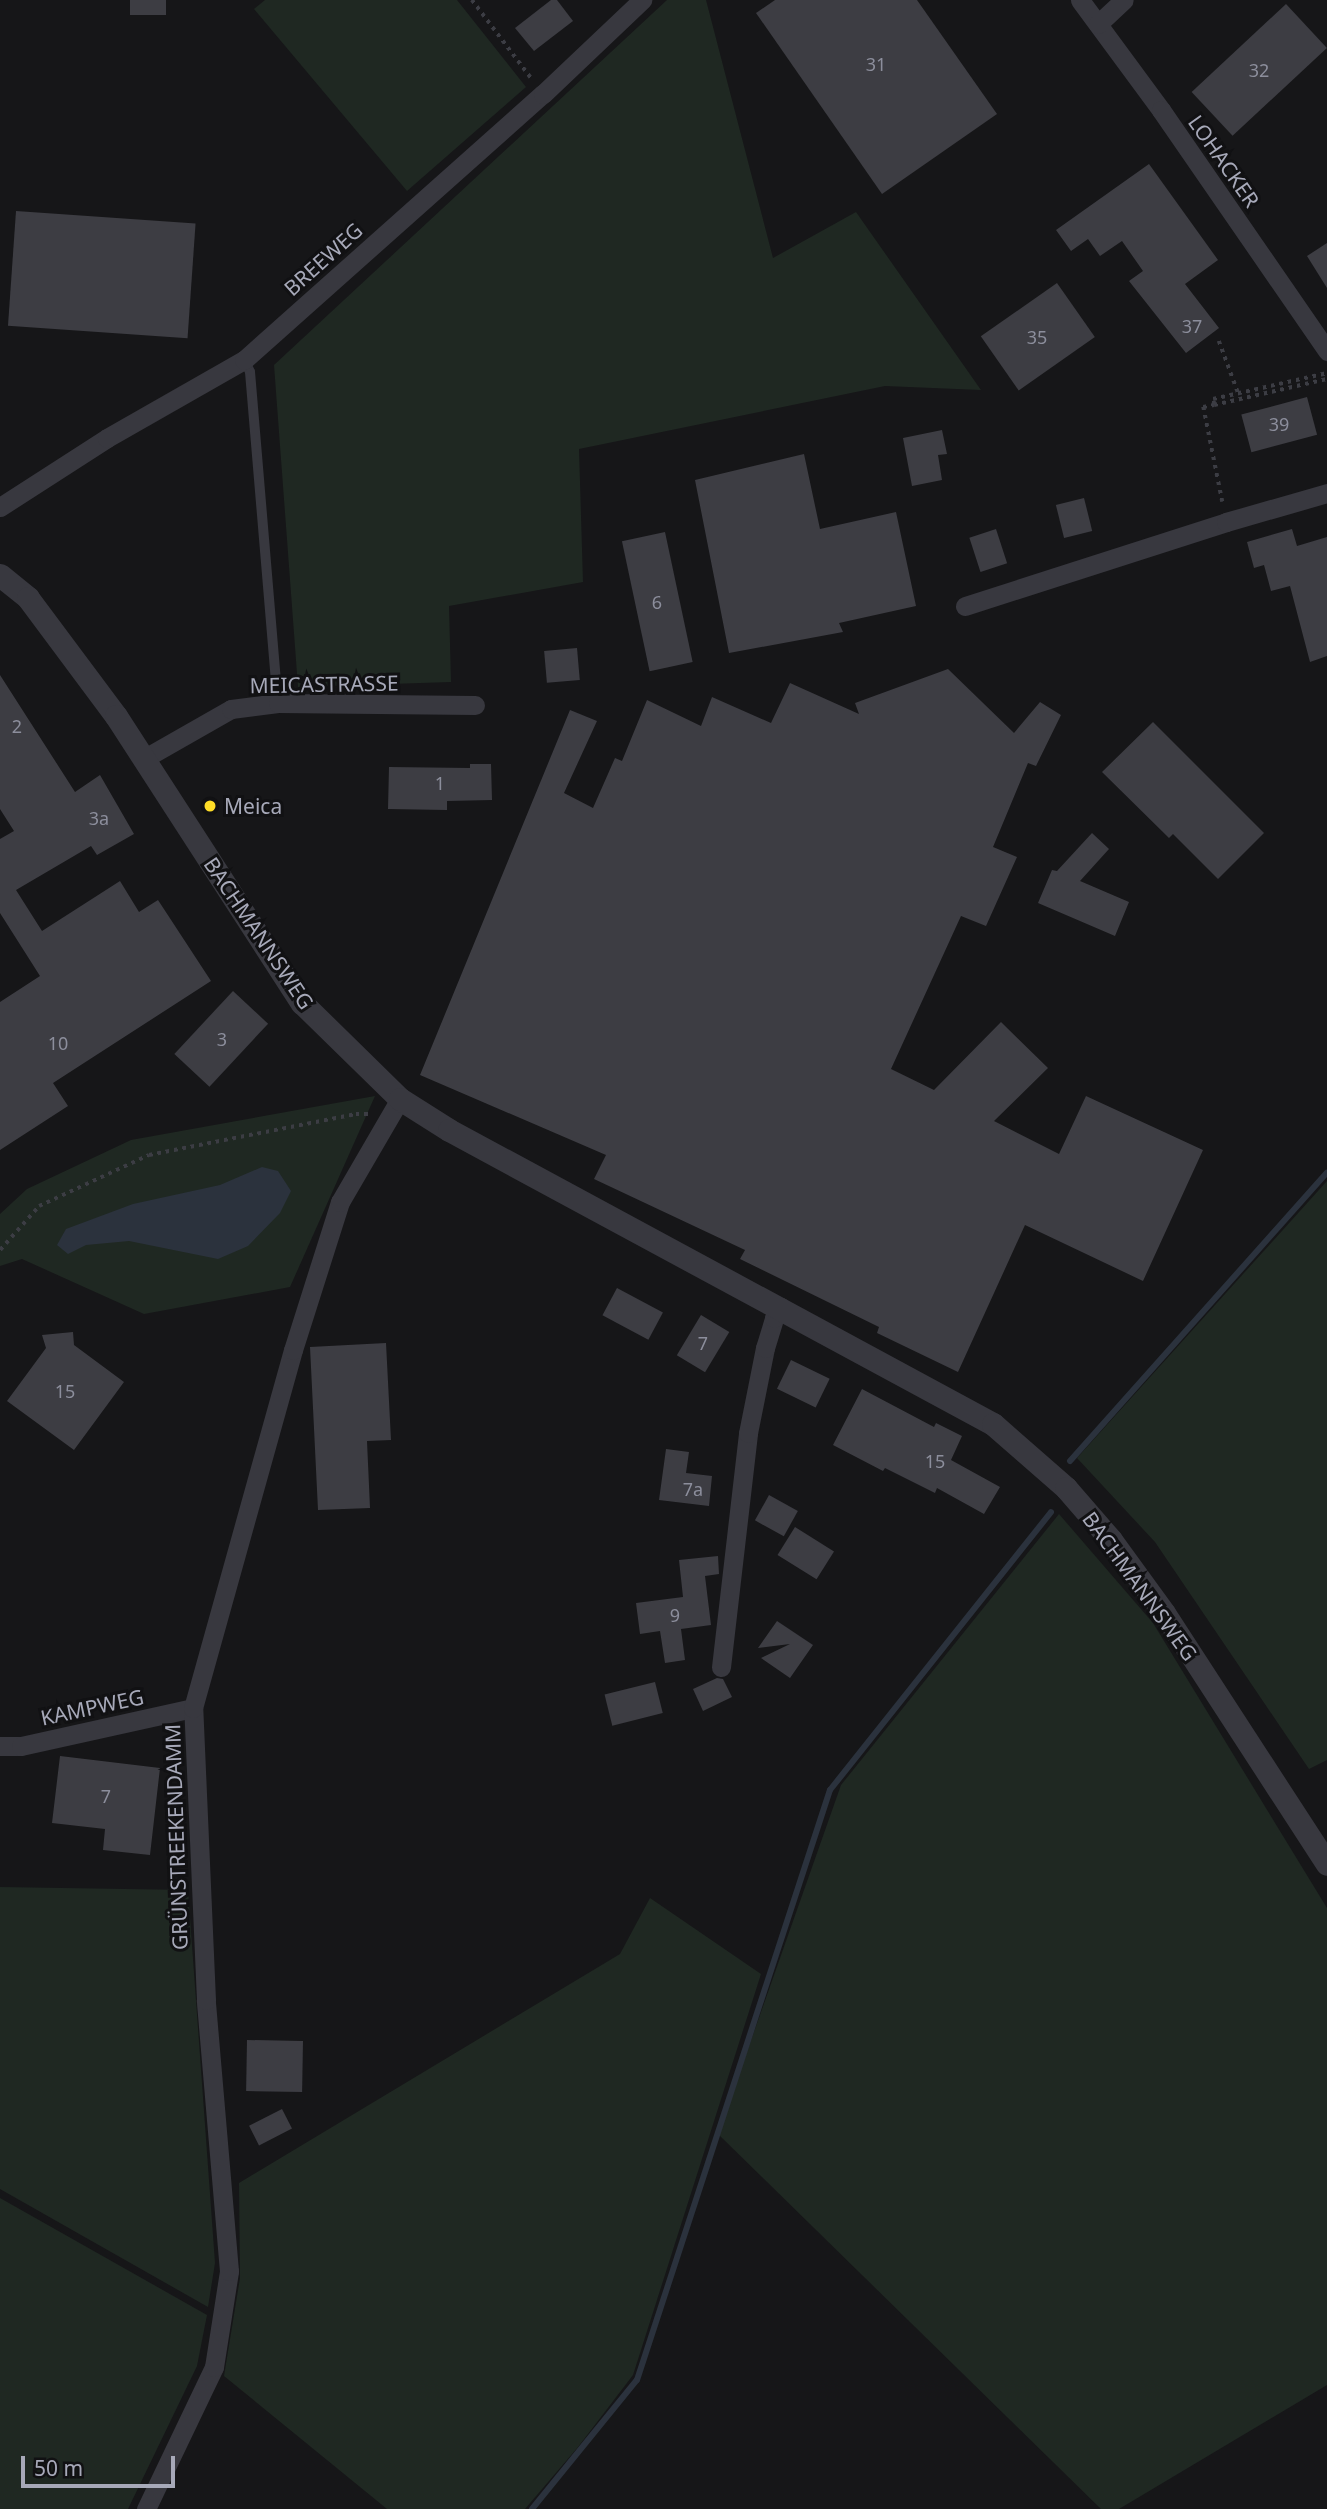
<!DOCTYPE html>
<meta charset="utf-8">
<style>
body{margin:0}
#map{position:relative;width:1327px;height:2509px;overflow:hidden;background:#161618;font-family:"Noto Sans",sans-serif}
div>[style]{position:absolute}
.green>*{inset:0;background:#1f2822}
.water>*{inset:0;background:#2b323d}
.stream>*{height:6px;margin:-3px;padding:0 3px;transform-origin:3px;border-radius:3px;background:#2b323d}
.building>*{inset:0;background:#3d3d43;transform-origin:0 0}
.path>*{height:3.5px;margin-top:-1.75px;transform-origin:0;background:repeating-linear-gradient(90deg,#3c3d44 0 3.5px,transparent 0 8.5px)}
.service>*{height:10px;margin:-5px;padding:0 5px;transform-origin:5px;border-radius:5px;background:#38383f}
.minor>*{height:19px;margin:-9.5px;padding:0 9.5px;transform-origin:9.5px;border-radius:9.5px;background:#38383f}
.tertiary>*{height:23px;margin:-11.5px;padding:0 11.5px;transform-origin:11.5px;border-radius:11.5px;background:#38383f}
.dots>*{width:19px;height:19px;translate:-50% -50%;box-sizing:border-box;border:4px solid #111113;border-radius:50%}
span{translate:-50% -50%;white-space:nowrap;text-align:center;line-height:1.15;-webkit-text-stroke:6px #111113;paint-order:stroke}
.number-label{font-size:18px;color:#8c8e9c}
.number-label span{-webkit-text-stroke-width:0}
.street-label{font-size:21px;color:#a7a9b9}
.poi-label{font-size:21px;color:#a7a9b9}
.left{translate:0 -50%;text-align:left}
.scale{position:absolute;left:21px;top:2456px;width:154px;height:32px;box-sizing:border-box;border:4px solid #a7a9b9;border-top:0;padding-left:9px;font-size:21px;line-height:24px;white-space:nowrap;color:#a7a9b9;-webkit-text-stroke:5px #111113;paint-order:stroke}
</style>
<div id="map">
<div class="green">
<i style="clip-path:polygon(265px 0,457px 0,526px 87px,407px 191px,254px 9px)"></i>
<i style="clip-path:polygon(667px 0,706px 0,773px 258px,856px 212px,981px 390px,885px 386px,579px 449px,583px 582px,449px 606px,451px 682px,298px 687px,274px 365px)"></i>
<i style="clip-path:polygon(375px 1096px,290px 1287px,144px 1314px,22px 1259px,0 1266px,0 1214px,27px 1189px,131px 1140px)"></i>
<i style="clip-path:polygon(1327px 1181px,1327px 1760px,1309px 1769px,1155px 1542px,1077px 1458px)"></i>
<i style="clip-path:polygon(1059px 1514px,1153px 1623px,1327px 1908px,1327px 2385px,1119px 2509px,1101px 2509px,718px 2134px,841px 1785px)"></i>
<i style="clip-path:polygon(0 1887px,188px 1890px,215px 2263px,208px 2307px,0 2189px)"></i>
<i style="clip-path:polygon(650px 1898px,761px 1974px,633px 2375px,578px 2447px,525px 2509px,387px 2509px,224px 2376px,240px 2278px,239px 2183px,620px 1954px)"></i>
<i style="clip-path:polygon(0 2198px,207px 2315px,197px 2366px,128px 2509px,0 2509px)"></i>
</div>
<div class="water">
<i style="clip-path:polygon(262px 1167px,278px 1171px,291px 1191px,280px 1213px,248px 1246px,218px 1259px,129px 1241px,86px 1245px,68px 1254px,57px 1245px,66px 1229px,133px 1204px,220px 1185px)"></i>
</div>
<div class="stream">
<i style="left:1070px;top:1461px;width:386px;rotate:-48.3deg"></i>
<i style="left:532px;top:2509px;width:166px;rotate:-50.9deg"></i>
<i style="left:637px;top:2380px;width:621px;rotate:-71.89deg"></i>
<i style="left:830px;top:1790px;width:355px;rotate:-51.5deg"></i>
</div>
<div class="building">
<i style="left:130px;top:0;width:36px;height:15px"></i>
<i style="clip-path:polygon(551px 0,557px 0,573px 21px,534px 51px,515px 28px)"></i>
<i style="clip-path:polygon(775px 0,917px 0,997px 114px,882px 194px,756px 13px)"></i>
<i style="left:1286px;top:4px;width:60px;height:129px;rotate:47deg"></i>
<i style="clip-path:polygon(1149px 164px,1218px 260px,1185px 284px,1219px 328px,1186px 353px,1129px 281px,1143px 271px,1122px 241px,1100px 256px,1088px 239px,1071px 251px,1056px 230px)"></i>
<i style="left:16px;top:211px;width:180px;height:115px;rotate:4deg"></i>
<i style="clip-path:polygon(1327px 243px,1327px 288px,1307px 256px)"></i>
<i style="left:1057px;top:283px;width:66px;height:93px;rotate:55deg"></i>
<i style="left:1307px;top:397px;width:39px;height:68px;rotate:75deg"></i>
<i style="clip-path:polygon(942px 430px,947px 454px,938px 455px,942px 480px,912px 486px,903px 438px)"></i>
<i style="clip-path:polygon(804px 454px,820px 529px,896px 512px,916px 606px,839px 623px,843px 632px,729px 653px,695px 480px)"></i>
<i style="left:1084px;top:498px;width:34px;height:29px;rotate:76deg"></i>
<i style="left:996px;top:529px;width:36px;height:28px;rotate:72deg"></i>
<i style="clip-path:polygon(1292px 529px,1297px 546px,1327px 537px,1327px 656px,1310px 662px,1290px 586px,1271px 591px,1264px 565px,1254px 568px,1247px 542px)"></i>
<i style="left:665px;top:532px;width:133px;height:44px;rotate:78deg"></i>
<i style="left:577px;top:648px;width:32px;height:33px;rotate:85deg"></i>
<i style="clip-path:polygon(948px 669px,1014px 733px,1040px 702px,1061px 715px,1036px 766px,1028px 763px,993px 847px,1017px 857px,986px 926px,961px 916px,891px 1069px,934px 1090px,1001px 1022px,1048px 1068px,994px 1121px,1059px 1154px,1086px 1096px,1203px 1150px,1143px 1281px,1025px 1225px,958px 1372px,877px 1333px,879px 1327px,740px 1259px,745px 1250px,594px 1179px,606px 1155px,420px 1075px,570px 710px,597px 721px,564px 793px,593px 808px,615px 758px,622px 761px,647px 700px,701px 726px,712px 697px,771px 723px,790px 683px,859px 714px,855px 703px)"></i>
<i style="clip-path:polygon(0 675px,75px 792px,100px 775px,134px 834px,97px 855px,91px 846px,16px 890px,42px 931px,120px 881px,139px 912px,158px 900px,211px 981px,53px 1083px,68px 1106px,0 1150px,0 1002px,40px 976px,0 913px,0 839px,14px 831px,0 809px)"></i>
<i style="clip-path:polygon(1153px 722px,1264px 833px,1218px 879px,1173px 834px,1169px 838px,1102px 772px)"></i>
<i style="clip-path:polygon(470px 764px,491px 764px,492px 800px,447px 801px,447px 810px,388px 809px,389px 767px,470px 768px)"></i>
<i style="clip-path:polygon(1092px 833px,1109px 849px,1080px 881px,1129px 902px,1115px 936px,1038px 903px,1052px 870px,1057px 871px)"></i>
<i style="left:233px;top:991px;width:48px;height:86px;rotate:43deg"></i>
<i style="left:617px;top:1288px;width:52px;height:31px;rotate:28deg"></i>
<i style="left:701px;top:1315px;width:33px;height:47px;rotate:31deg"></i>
<i style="clip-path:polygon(73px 1332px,74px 1345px,124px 1382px,74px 1450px,7px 1401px,46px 1348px,42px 1335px)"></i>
<i style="clip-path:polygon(386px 1343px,391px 1440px,367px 1441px,370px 1508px,318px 1510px,310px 1347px)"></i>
<i style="left:791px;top:1360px;width:43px;height:32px;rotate:26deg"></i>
<i style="clip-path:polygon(862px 1389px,934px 1427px,936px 1423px,962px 1436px,951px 1460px,1000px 1487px,984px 1514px,937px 1488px,935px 1493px,885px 1468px,883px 1471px,833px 1445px)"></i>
<i style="clip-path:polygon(666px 1449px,689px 1452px,686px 1473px,712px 1476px,709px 1506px,659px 1500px)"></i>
<i style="left:769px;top:1495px;width:33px;height:29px;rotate:29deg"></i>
<i style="left:795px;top:1527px;width:46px;height:33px;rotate:32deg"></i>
<i style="clip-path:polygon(718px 1556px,719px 1574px,705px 1576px,711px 1625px,681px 1629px,685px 1660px,665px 1663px,660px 1631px,640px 1634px,636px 1603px,683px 1597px,679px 1560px)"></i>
<i style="clip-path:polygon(777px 1621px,813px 1645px,790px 1678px,761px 1658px,790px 1644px,758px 1648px)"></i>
<i style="clip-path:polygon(717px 1678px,723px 1679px,732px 1697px,703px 1711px,693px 1689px)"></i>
<i style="left:655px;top:1682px;width:32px;height:52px;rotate:76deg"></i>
<i style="clip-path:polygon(60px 1756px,160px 1768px,150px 1855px,103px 1850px,105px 1829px,52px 1823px)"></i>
<i style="left:247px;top:2040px;width:56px;height:51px;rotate:1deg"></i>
<i style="left:282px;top:2109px;width:22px;height:37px;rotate:63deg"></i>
</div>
<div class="path">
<i style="left:472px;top:0;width:98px;rotate:52.9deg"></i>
<i style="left:1219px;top:341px;width:58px;rotate:69.7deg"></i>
<i style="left:1214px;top:405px;width:116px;rotate:-13deg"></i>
<i style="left:1222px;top:502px;width:97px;rotate:-101.3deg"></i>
<i style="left:1203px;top:407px;width:11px;rotate:-10deg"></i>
<i style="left:1214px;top:405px;width:6px;rotate:-99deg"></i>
<i style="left:1213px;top:399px;width:117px;rotate:-12.8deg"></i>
<i style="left:0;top:1250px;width:59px;rotate:-48.4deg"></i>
<i style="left:39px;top:1206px;width:121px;rotate:-24.9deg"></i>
<i style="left:149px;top:1155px;width:211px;rotate:-11.2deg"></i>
<i style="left:356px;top:1114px;width:13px"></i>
</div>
<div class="service">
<i style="left:244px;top:360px;width:13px;rotate:63deg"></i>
<i style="left:250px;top:372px;width:332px;rotate:85.2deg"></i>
</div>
<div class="minor">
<i style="left:1080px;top:0;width:137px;rotate:53.6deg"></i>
<i style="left:1161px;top:110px;width:293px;rotate:55.4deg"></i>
<i style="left:1098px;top:24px;width:35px;rotate:-43deg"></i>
<i style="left:0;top:507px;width:127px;rotate:-32.8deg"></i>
<i style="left:107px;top:438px;width:158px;rotate:-29.7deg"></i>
<i style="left:244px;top:360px;width:400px;rotate:-41.7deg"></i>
<i style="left:543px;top:94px;width:137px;rotate:-43.5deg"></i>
<i style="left:965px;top:606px;width:274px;rotate:-17.8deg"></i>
<i style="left:1226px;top:522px;width:105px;rotate:-16deg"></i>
<i style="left:145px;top:758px;width:99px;rotate:-29.7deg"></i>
<i style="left:231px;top:709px;width:47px;rotate:-7.3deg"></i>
<i style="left:278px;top:703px;width:197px;rotate:0.6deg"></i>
<i style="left:721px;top:1667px;width:236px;rotate:-83.4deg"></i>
<i style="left:748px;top:1433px;width:87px;rotate:-78.7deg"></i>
<i style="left:765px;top:1348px;width:31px;rotate:-73deg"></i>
<i style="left:774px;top:1318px;width:13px;rotate:-58deg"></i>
<i style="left:0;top:1746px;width:21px"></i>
<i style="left:21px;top:1746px;width:176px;rotate:-12.5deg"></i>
<i style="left:146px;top:2509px;width:157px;rotate:-64.4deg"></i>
<i style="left:214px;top:2367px;width:97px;rotate:-81.1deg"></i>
<i style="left:229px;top:2271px;width:272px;rotate:-94.9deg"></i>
<i style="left:206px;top:2000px;width:292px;rotate:-92.5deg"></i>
<i style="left:193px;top:1708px;width:372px;rotate:-74.4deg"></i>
<i style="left:293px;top:1350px;width:155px;rotate:-72.4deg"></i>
<i style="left:340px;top:1202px;width:119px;rotate:-59.8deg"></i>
</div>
<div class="tertiary">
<i style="left:0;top:575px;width:36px;rotate:39deg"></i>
<i style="left:28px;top:598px;width:147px;rotate:53.3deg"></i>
<i style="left:116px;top:716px;width:342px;rotate:57.1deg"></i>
<i style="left:302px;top:1003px;width:137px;rotate:44.4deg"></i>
<i style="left:400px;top:1099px;width:58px;rotate:32.3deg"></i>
<i style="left:449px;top:1130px;width:618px;rotate:28.39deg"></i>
<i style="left:993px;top:1424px;width:97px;rotate:41.2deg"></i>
<i style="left:1066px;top:1488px;width:69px;rotate:49.1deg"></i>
<i style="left:1111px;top:1540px;width:90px;rotate:54deg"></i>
<i style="left:1164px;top:1613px;width:299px;rotate:57deg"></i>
</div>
<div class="dots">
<i style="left:210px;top:806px;background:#ffdd27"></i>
</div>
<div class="number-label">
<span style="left:876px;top:64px">31</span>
<span style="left:1259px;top:70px">32</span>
<span style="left:1192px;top:326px">37</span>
<span style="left:1037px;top:337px">35</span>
<span style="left:1279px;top:424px">39</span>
<span style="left:657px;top:602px">6</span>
<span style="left:17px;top:726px">2</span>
<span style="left:440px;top:783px">1</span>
<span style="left:99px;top:818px">3a</span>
<span style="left:222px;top:1039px">3</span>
<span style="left:58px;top:1043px">10</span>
<span style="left:703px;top:1343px">7</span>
<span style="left:65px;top:1391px">15</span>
<span style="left:935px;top:1461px">15</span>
<span style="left:693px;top:1489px">7a</span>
<span style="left:675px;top:1615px">9</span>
<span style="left:106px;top:1796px">7</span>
</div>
<div class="street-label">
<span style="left:1224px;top:161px;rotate:55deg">LOHACKER</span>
<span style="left:323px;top:259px;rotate:-42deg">BREEWEG</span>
<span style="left:324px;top:684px;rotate:-1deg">MEICASTRASSE</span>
<span style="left:259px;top:933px;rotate:56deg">BACHMANNSWEG</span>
<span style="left:1140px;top:1586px;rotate:54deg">BACHMANNSWEG</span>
<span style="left:92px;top:1707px;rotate:-12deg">KAMPWEG</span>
<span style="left:176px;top:1837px;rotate:-92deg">GRÜNSTREEKENDAMM</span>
</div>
<div class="poi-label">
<span class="left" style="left:224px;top:806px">Meica</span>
</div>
<div class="scale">50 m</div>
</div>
